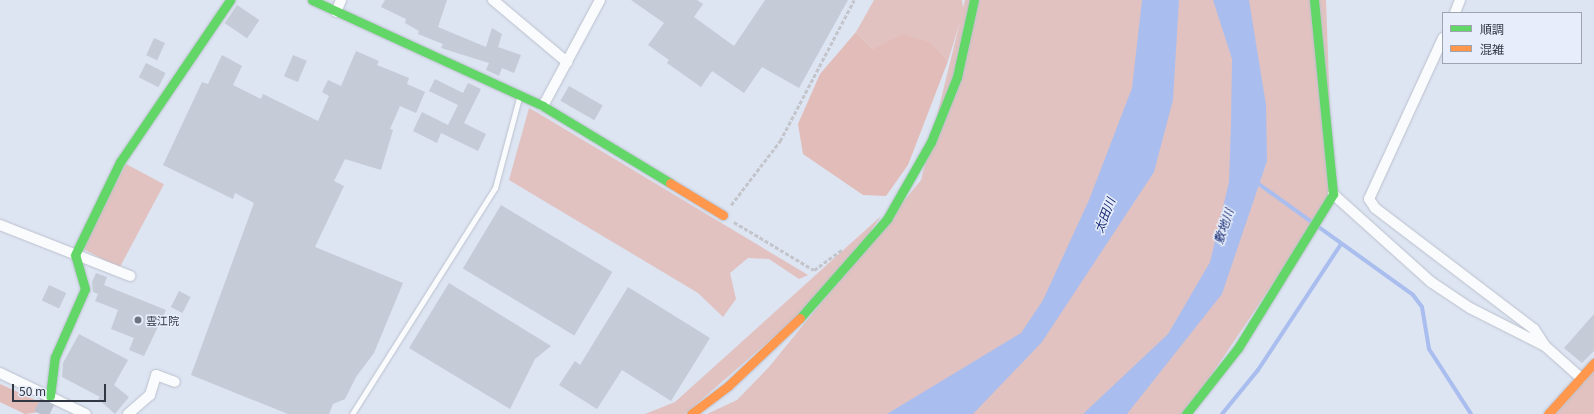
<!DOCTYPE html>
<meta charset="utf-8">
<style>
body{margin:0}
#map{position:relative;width:1594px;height:414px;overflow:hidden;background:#dde4f2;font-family:Georgia,"Noto Sans JP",serif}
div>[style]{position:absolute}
.green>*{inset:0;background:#e1c2c0;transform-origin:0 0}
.forest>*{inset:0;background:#e2bcb8}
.water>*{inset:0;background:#a9beee}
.stream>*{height:4px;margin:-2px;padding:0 2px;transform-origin:2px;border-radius:2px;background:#a9beee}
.building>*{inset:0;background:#c5cbd7;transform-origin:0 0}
.secondary-tunnel>*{height:15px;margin-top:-7.5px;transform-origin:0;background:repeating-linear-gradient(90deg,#bbc1cf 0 15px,transparent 0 23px)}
.path>*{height:2.5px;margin-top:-1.25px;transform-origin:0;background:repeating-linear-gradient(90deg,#c3c5cb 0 4px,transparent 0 6px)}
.roads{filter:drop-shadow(0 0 1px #bbc1cd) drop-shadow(0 0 1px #bbc1cd)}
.lane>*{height:5px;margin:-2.5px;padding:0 2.5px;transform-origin:2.5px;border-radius:2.5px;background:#fafbfd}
.street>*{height:10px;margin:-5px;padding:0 5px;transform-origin:5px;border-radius:5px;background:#fafbfd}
.fast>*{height:9px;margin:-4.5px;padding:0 4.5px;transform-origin:4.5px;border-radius:4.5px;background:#63d668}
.slow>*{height:9px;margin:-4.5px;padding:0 4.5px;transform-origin:4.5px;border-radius:4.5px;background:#ff974d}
.dots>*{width:11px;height:11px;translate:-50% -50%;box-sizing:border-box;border:2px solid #e7edfa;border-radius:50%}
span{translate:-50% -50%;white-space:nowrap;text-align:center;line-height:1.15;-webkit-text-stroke:3px #e7edfa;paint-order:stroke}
.poi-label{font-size:11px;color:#323744}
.left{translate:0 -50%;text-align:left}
.water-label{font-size:12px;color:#172c73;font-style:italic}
.legend{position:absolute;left:1442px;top:12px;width:140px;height:52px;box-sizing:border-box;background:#e7edfa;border:1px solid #9fa4b1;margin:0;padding:5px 7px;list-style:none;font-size:12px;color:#323744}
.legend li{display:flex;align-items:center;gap:8px;height:20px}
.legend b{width:20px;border:1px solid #9fa4b1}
.scale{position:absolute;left:12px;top:384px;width:94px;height:18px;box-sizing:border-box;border:2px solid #323744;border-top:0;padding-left:5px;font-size:12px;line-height:14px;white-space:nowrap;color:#323744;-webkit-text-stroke:3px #e7edfa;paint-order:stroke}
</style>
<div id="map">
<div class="green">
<i style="clip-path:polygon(874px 0,962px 0,963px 8px,965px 0,1326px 0,1333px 194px,1185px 414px,707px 414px,737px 400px,769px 367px,921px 180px,960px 22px,948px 61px,932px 43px,873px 49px,856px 32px)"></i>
<i style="clip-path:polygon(529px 108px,538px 113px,808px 275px,799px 279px,769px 259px,748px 258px,730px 273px,736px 299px,723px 317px,698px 293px,509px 180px)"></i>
<i style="left:126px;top:164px;width:43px;height:95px;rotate:28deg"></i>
<i style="clip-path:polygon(881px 216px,833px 285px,685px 414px,645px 414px,675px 402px)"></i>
<i style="clip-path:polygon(1594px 362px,1594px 414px,1553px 414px)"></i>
</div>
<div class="forest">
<i style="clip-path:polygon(856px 32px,873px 49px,903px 34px,932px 43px,948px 61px,908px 165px,886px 196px,863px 195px,803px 154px,798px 124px,820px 74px)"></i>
<i style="clip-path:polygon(0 384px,40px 402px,39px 412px,25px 414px,0 402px)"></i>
</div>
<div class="water">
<i style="clip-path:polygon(1142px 0,1179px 0,1173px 100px,1154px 172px,1042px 342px,973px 414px,887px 414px,1021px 333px,1043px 300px,1089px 200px,1132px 88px)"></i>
<i style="clip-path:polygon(1213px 0,1249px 0,1266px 105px,1267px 161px,1222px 294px,1127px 414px,1083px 414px,1168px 334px,1210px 262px,1229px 182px,1231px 122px,1232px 59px)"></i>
</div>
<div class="stream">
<i style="left:1256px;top:182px;width:193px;rotate:35.7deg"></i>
<i style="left:1413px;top:295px;width:15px;rotate:53deg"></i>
<i style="left:1422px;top:307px;width:43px;rotate:80.5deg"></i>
<i style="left:1429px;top:349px;width:77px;rotate:57.1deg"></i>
<i style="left:1222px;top:414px;width:57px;rotate:-50.7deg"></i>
<i style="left:1258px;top:370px;width:151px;rotate:-56.6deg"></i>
</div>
<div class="building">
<i style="clip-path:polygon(385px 0,447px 0,438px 27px,486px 47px,492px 28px,502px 34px,498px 47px,521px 55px,514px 73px,502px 68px,499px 76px,486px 70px,489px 63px,441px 48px,443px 44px,418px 34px,419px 31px,405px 23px,406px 19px,381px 7px)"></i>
<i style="clip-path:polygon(631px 0,697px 0,703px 4px,694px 17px,734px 46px,765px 0,848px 0,799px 88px,762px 67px,744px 93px,712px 71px,701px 87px,667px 63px,669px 60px,648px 45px,664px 23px)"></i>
<i style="left:237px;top:5px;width:27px;height:22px;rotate:34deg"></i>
<i style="left:154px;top:38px;width:12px;height:19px;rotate:24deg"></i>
<i style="clip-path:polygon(356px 51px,379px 61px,377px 65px,409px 78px,407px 84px,425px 92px,416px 113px,400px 106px,390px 129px,393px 130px,381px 170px,345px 159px,334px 181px,344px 186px,315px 247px,403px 283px,374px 353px,356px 377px,345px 399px,333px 404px,329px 414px,288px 414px,191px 375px,254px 203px,235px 193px,233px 199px,163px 165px,202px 82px,208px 84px,222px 55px,242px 66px,233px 85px,261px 99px,263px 94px,318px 121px,329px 96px,322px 92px,328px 80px,341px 86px)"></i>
<i style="left:293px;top:55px;width:15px;height:23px;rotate:23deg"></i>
<i style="left:146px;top:63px;width:22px;height:16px;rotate:27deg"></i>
<i style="clip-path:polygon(435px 79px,463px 93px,468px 83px,481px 89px,464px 123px,486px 134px,478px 151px,441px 133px,437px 143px,413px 131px,422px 112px,448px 125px,458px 105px,429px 91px)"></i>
<i style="left:569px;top:86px;width:39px;height:17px;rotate:30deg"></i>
<i style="left:501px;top:205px;width:130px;height:74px;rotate:31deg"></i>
<i style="clip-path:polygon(96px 273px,107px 277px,104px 285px,166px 310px,144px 356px,129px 350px,134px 338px,111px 329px,118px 310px,95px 301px,98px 294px,93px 292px,92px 282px)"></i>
<i style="clip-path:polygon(449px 283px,551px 346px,535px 359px,510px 409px,409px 348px)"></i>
<i style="left:49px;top:285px;width:19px;height:17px;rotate:25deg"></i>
<i style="clip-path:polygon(628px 287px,710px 338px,671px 401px,622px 370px,597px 409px,559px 385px,575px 361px,580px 365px)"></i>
<i style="left:179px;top:291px;width:13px;height:18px;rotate:27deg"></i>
<i style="clip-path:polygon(1594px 314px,1594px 351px,1582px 363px,1564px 348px)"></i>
<i style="clip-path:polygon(79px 334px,128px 360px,114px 385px,129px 397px,115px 414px,98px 399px,100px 397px,62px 377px,63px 363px)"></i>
</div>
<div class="secondary-tunnel">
<i style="left:41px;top:414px;width:20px;rotate:-63deg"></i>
</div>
<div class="path">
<i style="left:731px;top:205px;width:81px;rotate:-52.6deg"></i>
<i style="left:780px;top:141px;width:159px;rotate:-62.3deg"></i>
<i style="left:734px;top:222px;width:93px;rotate:31deg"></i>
<i style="left:814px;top:270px;width:34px;rotate:-36deg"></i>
</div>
<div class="roads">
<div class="lane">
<i style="left:352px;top:414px;width:267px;rotate:-57.7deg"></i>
<i style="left:495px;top:188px;width:93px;rotate:-75.1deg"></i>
</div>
<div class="street">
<i style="left:493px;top:0;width:97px;rotate:40deg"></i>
<i style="left:336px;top:12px;width:13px;rotate:-67deg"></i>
<i style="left:1455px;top:13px;width:14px;rotate:-69deg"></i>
<i style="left:1443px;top:38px;width:177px;rotate:114.7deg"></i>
<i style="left:1369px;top:199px;width:11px;rotate:56deg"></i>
<i style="left:1375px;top:208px;width:200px;rotate:37.3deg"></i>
<i style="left:1534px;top:329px;width:20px;rotate:57deg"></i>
<i style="left:1545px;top:346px;width:48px;rotate:41.6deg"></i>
<i style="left:543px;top:106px;width:120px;rotate:-61.7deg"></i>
<i style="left:1333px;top:194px;width:132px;rotate:41.9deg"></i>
<i style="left:1431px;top:282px;width:47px;rotate:33.7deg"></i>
<i style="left:1470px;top:308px;width:82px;rotate:26.9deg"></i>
<i style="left:0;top:225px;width:140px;rotate:21.4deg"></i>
<i style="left:0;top:373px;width:95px;rotate:25.5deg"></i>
<i style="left:128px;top:414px;width:29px;rotate:-41deg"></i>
<i style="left:150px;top:395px;width:21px;rotate:-73deg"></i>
<i style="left:156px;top:375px;width:20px;rotate:20deg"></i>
</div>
<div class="fast">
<i style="left:312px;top:0;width:254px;rotate:24.6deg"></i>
<i style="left:543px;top:106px;width:149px;rotate:31.2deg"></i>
<i style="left:800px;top:318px;width:132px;rotate:-48.7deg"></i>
<i style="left:887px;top:219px;width:89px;rotate:-60.3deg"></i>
<i style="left:931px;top:142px;width:70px;rotate:-68.2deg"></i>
<i style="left:957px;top:77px;width:79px;rotate:-77.6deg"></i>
<i style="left:50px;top:396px;width:39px;rotate:-83deg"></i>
<i style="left:55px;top:357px;width:74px;rotate:-66.2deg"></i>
<i style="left:85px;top:289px;width:35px;rotate:-106deg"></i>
<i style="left:75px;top:255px;width:103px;rotate:-64.2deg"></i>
<i style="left:120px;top:162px;width:196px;rotate:-55.8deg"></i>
<i style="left:1186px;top:414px;width:84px;rotate:-51.8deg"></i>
<i style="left:1238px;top:348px;width:181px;rotate:-58.3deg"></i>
<i style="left:1333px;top:194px;width:195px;rotate:-95.6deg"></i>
</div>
<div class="slow">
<i style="left:670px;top:183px;width:62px;rotate:31.1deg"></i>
<i style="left:691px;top:414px;width:46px;rotate:-37.1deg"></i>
<i style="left:728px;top:386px;width:99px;rotate:-43.4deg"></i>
<i style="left:1548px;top:414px;width:69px;rotate:-48deg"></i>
</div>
</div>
<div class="dots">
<i style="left:138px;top:320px;background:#6e7481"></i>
</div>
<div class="poi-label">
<span class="left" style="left:146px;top:320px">雲江院</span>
</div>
<div class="water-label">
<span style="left:1104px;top:215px;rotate:-69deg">太田川</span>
<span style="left:1223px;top:226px;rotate:-71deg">敷地川</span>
</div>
<ul class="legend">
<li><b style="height:5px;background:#63d668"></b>順調</li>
<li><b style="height:5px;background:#ff974d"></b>混雑</li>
</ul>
<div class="scale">50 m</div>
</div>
